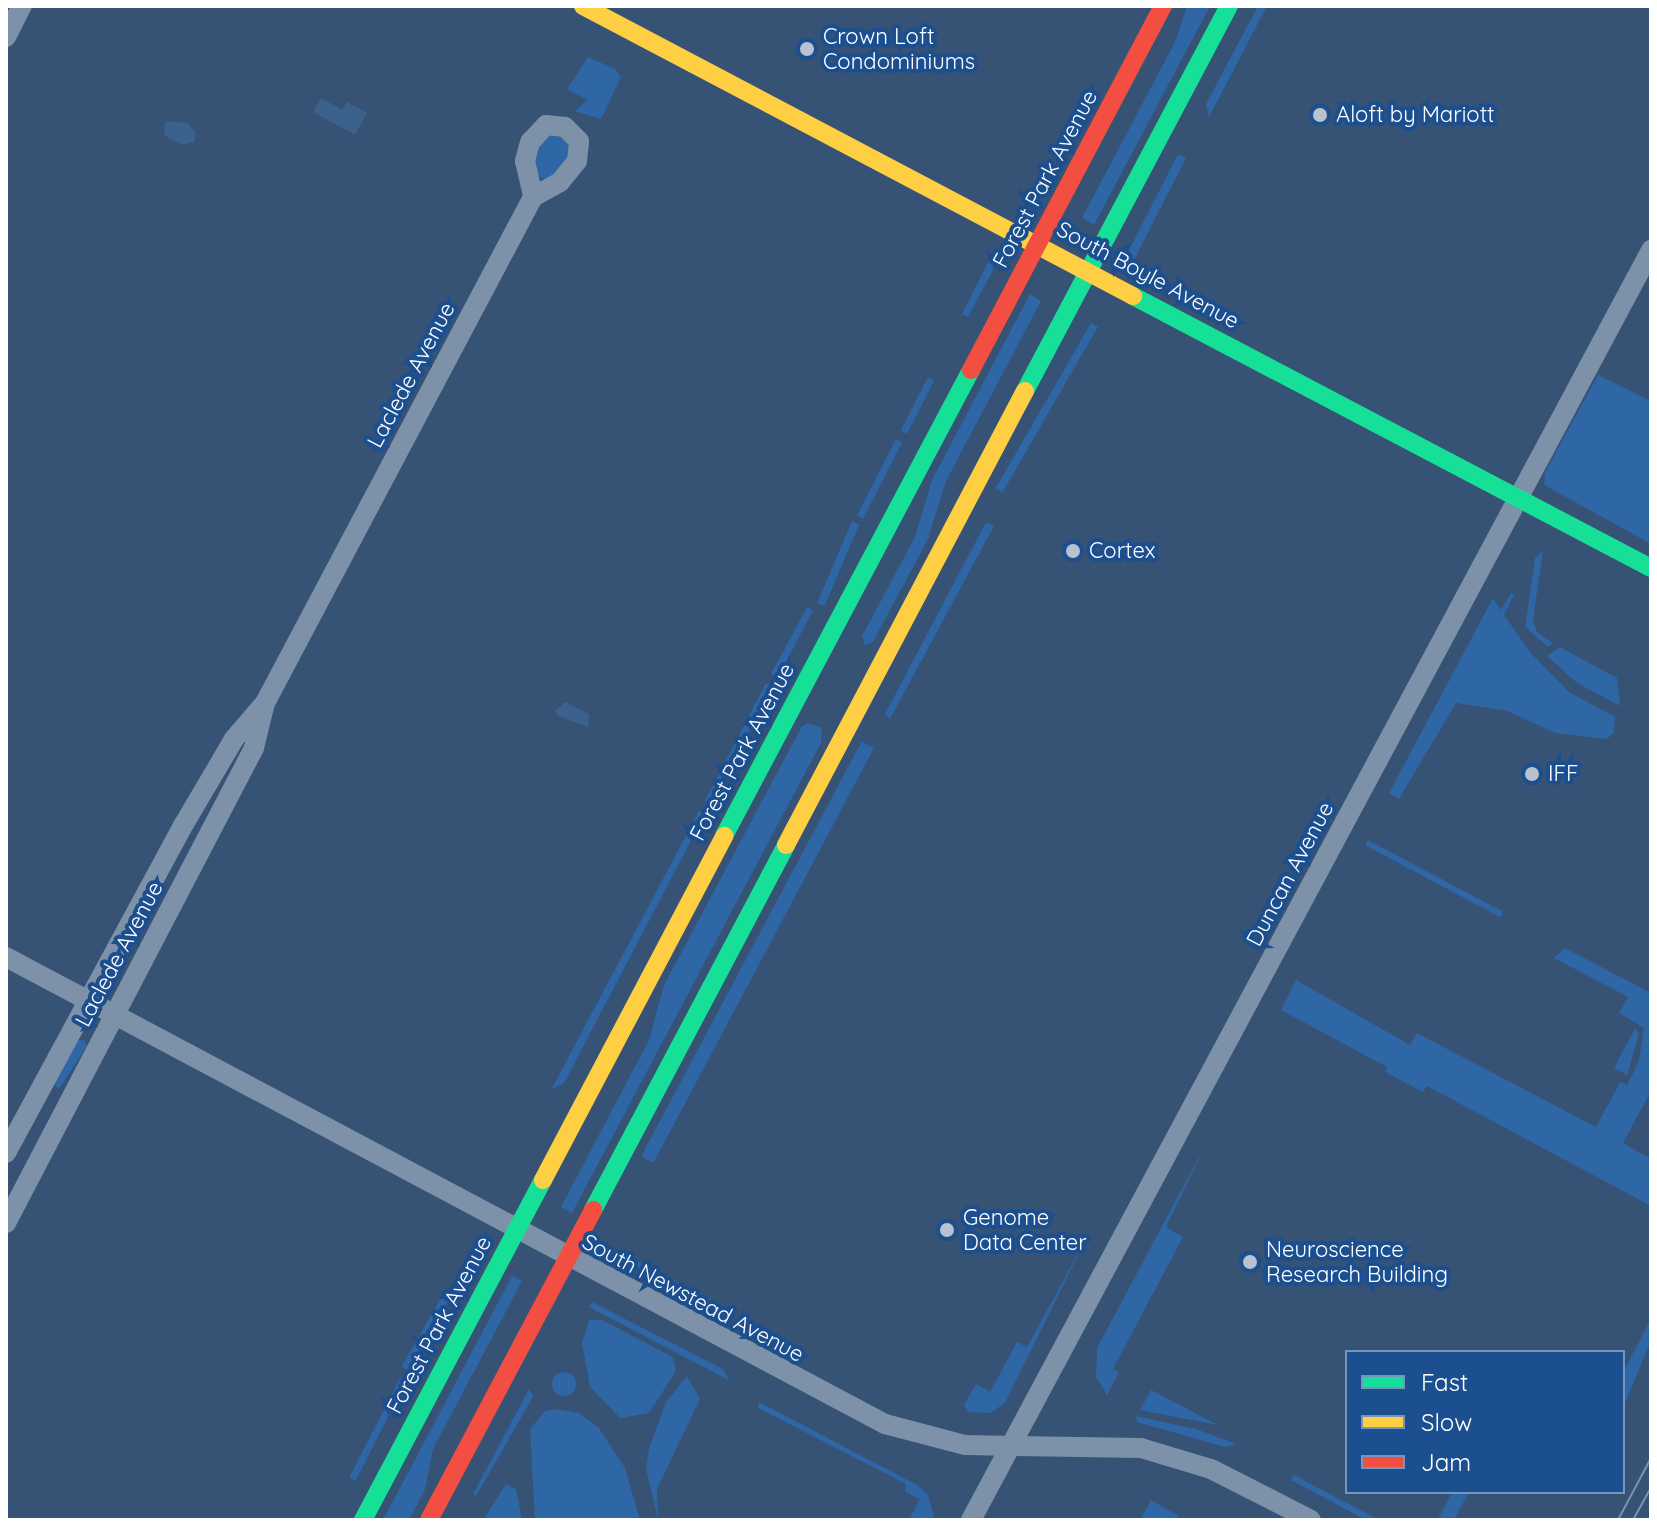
<!DOCTYPE html>
<style>
body{margin:0}
#map{position:relative;width:1657px;height:1526px;overflow:hidden;background:#365274;font-family:Quicksand,sans-serif}
div>[style]{position:absolute}
.green>*{inset:0;background:#2f66a5;transform-origin:0 0}
.round{border-radius:50%}
.water>*{inset:0;background:#3b618d}
.street>*{height:20px;margin:-10px;padding:0 10px;transform-origin:10px;border-radius:10px;background:#7d92a8}
.fast>*{height:18px;margin:-9px;padding:0 9px;transform-origin:9px;border-radius:9px;background:#16e098}
.slow>*{height:18px;margin:-9px;padding:0 9px;transform-origin:9px;border-radius:9px;background:#ffcf43}
.jam>*{height:18px;margin:-9px;padding:0 9px;transform-origin:9px;border-radius:9px;background:#f24e42}
.tram>*{height:2px;margin:-1px;padding:0 1px;transform-origin:1px;border-radius:1px;background:#7e92a7}
.dots>*{width:22px;height:22px;translate:-50% -50%;box-sizing:border-box;border:4px solid #1b4f8f;border-radius:50%}
span{translate:-50% -50%;white-space:nowrap;text-align:center;line-height:1.15;-webkit-text-stroke:8px #1b4f8f;paint-order:stroke}
.poi-label{font-size:22px;color:#fff}
.left{translate:0 -50%;text-align:left}
.street-label{font-size:22px;color:#fff}
.frame{position:absolute;inset:0;border:8px solid #fff;pointer-events:none}
.legend{position:absolute;left:1345px;top:1350px;width:280px;height:144px;box-sizing:border-box;background:#1b4f8f;border:2px solid #7695bc;margin:0;padding:10px 14px;list-style:none;font-size:24px;color:#fff}
.legend li{display:flex;align-items:center;gap:16px;height:40px}
.legend b{width:40px;border:2px solid #7695bc}
</style>
<div id="map">
<div class="green">
<i style="clip-path:polygon(1187px 6px,1210px 6px,1094px 225px,1082px 218px,1175px 42px)"></i>
<i style="clip-path:polygon(1258px 6px,1267px 6px,1209px 117px,1206px 104px)"></i>
<i style="clip-path:polygon(588px 57px,615px 69px,621px 77px,601px 119px,575px 111px,588px 100px,567px 89px)"></i>
<i style="clip-path:polygon(552px 133px,569px 141px,570px 155px,550px 179px,543px 179px,534px 171px,536px 144px)"></i>
<i style="left:1186px;top:158px;width:115px;height:9px;rotate:117deg"></i>
<i style="clip-path:polygon(992px 255px,998px 261px,968px 317px,962px 314px)"></i>
<i style="clip-path:polygon(1030px 294px,1041px 301px,946px 481px,928px 539px,873px 642px,865px 645px,862px 636px,915px 537px,932px 480px)"></i>
<i style="left:1091px;top:323px;width:8px;height:191px;rotate:30deg"></i>
<i style="clip-path:polygon(1598px 375px,1651px 401px,1651px 544px,1544px 485px,1545px 472px)"></i>
<i style="left:928px;top:377px;width:7px;height:60px;rotate:27deg"></i>
<i style="left:896px;top:439px;width:7px;height:86px;rotate:27deg"></i>
<i style="left:852px;top:521px;width:8px;height:89px;rotate:23deg"></i>
<i style="clip-path:polygon(986px 522px,994px 526px,890px 719px,885px 714px)"></i>
<i style="clip-path:polygon(1543px 550px,1533px 620px,1537px 632px,1553px 643px,1548px 647px,1525px 627px,1535px 558px)"></i>
<i style="clip-path:polygon(1511px 593px,1514px 595px,1504px 615px,1530px 652px,1569px 692px,1615px 717px,1614px 732px,1607px 739px,1555px 733px,1508px 711px,1456px 703px,1399px 799px,1389px 793px,1493px 598px,1501px 610px)"></i>
<i style="clip-path:polygon(807px 607px,813px 610px,778px 678px,771px 674px)"></i>
<i style="clip-path:polygon(1560px 647px,1617px 678px,1620px 706px,1577px 683px,1547px 656px)"></i>
<i style="clip-path:polygon(766px 683px,773px 687px,711px 804px,705px 801px)"></i>
<i style="clip-path:polygon(808px 723px,822px 728px,821px 743px,572px 1213px,561px 1207px,649px 1040px,664px 985px,802px 726px)"></i>
<i style="left:874px;top:748px;width:470px;height:14px;rotate:118deg"></i>
<i style="clip-path:polygon(699px 811px,705px 814px,564px 1083px,551px 1090px)"></i>
<i style="left:1368px;top:840px;width:153px;height:6px;rotate:28deg"></i>
<i style="clip-path:polygon(1565px 948px,1651px 993px,1651px 1091px,1623px 1143px,1651px 1159px,1651px 1206px,1427px 1086px,1423px 1092px,1385px 1072px,1387px 1067px,1281px 1010px,1296px 980px,1410px 1045px,1417px 1033px,1596px 1127px,1620px 1082px,1627px 1085px,1639px 1061px,1644px 1028px,1619px 1013px,1628px 997px,1554px 958px)"></i>
<i style="clip-path:polygon(1635px 1028px,1639px 1033px,1627px 1075px,1614px 1068px)"></i>
<i style="clip-path:polygon(77px 1040px,84px 1040px,87px 1046px,59px 1089px,54px 1084px)"></i>
<i style="clip-path:polygon(1208px 1140px,1166px 1227px,1183px 1237px,1113px 1369px,1119px 1372px,1107px 1395px,1096px 1377px,1097px 1348px)"></i>
<i style="clip-path:polygon(1086px 1239px,1005px 1403px,990px 1413px,968px 1412px,964px 1405px,976px 1384px,990px 1392px,1017px 1342px,1027px 1347px)"></i>
<i style="clip-path:polygon(616px 1250px,722px 1305px,723px 1307px,720px 1311px,614px 1255px)"></i>
<i style="clip-path:polygon(512px 1276px,522px 1281px,433px 1449px,425px 1490px,409px 1520px,383px 1520px)"></i>
<i style="left:441px;top:1298px;width:8px;height:79px;rotate:30deg"></i>
<i style="clip-path:polygon(592px 1302px,723px 1369px,730px 1381px,589px 1307px)"></i>
<i style="clip-path:polygon(1651px 1319px,1651px 1341px,1623px 1408px,1623px 1372px)"></i>
<i style="clip-path:polygon(589px 1320px,602px 1320px,673px 1357px,676px 1371px,649px 1413px,620px 1418px,590px 1387px,582px 1343px)"></i>
<i class="round" style="left:552px;top:1372px;width:24px;height:24px"></i>
<i style="clip-path:polygon(687px 1376px,700px 1399px,657px 1489px,658px 1519px,646px 1469px,649px 1449px,666px 1402px)"></i>
<i style="left:400px;top:1378px;width:7px;height:112px;rotate:27deg"></i>
<i style="clip-path:polygon(529px 1389px,533px 1397px,476px 1496px,473px 1494px)"></i>
<i style="clip-path:polygon(1151px 1390px,1218px 1425px,1140px 1410px)"></i>
<i style="clip-path:polygon(759px 1402px,917px 1485px,928px 1495px,935px 1520px,909px 1520px,920px 1499px,905px 1492px,906px 1484px,758px 1408px)"></i>
<i style="clip-path:polygon(555px 1409px,579px 1413px,599px 1428px,625px 1468px,640px 1520px,535px 1520px,530px 1429px,545px 1411px)"></i>
<i style="clip-path:polygon(1136px 1416px,1196px 1429px,1236px 1444px,1225px 1447px,1137px 1422px)"></i>
<i style="clip-path:polygon(1294px 1475px,1379px 1520px,1366px 1520px,1291px 1480px)"></i>
<i style="clip-path:polygon(506px 1484px,516px 1489px,522px 1520px,483px 1520px)"></i>
<i style="clip-path:polygon(1453px 1492px,1469px 1492px,1454px 1520px,1437px 1520px)"></i>
<i style="clip-path:polygon(1151px 1500px,1179px 1516px,1177px 1520px,1140px 1520px)"></i>
</div>
<div class="water">
<i style="clip-path:polygon(321px 98px,342px 110px,347px 102px,367px 113px,355px 135px,313px 112px)"></i>
<i style="clip-path:polygon(165px 121px,187px 123px,196px 133px,194px 142px,182px 145px,164px 135px)"></i>
<i style="clip-path:polygon(565px 702px,589px 714px,588px 727px,558px 716px,555px 711px)"></i>
</div>
<div class="street">
<i style="left:6px;top:37px;width:35px;rotate:-63deg"></i>
<i style="left:6px;top:957px;width:995px;rotate:27.98deg"></i>
<i style="left:885px;top:1424px;width:83px;rotate:14.7deg"></i>
<i style="left:965px;top:1445px;width:176px;rotate:1deg"></i>
<i style="left:1141px;top:1448px;width:73px;rotate:16.7deg"></i>
<i style="left:1211px;top:1469px;width:112px;rotate:27deg"></i>
<i style="left:6px;top:1153px;width:374px;rotate:-61.6deg"></i>
<i style="left:184px;top:824px;width:99px;rotate:-59.5deg"></i>
<i style="left:234px;top:739px;width:48px;rotate:-49.3deg"></i>
<i style="left:265px;top:703px;width:573px;rotate:-62.09deg"></i>
<i style="left:533px;top:197px;width:31px;rotate:-29deg"></i>
<i style="left:560px;top:182px;width:27px;rotate:-51deg"></i>
<i style="left:577px;top:161px;width:20px;rotate:-84deg"></i>
<i style="left:579px;top:141px;width:20px;rotate:-135deg"></i>
<i style="left:565px;top:127px;width:19px;rotate:-174deg"></i>
<i style="left:546px;top:125px;width:23px;rotate:133deg"></i>
<i style="left:530px;top:142px;width:20px;rotate:105deg"></i>
<i style="left:525px;top:161px;width:37px;rotate:77deg"></i>
<i style="left:6px;top:1223px;width:536px;rotate:-62.43deg"></i>
<i style="left:254px;top:748px;width:46px;rotate:-76.3deg"></i>
<i style="left:971px;top:1520px;width:1441px;rotate:-61.83deg"></i>
</div>
<div class="fast">
<i style="left:1133px;top:296px;width:585px;rotate:27.7deg"></i>
<i style="left:1025px;top:391px;width:436px;rotate:-62.1deg"></i>
<i style="left:724px;top:836px;width:527px;rotate:-62.07deg"></i>
<i style="left:593px;top:1210px;width:413px;rotate:-62.1deg"></i>
<i style="left:363px;top:1520px;width:385px;rotate:-62.1deg"></i>
</div>
<div class="slow">
<i style="left:583px;top:6px;width:622px;rotate:27.8deg"></i>
<i style="left:786px;top:845px;width:513px;rotate:-62.24deg"></i>
<i style="left:543px;top:1180px;width:389px;rotate:-62.2deg"></i>
</div>
<div class="jam">
<i style="left:971px;top:370px;width:412px;rotate:-62.2deg"></i>
<i style="left:429px;top:1520px;width:351px;rotate:-62.1deg"></i>
</div>
<div class="tram">
<i style="left:1618px;top:1520px;width:70px;rotate:-62deg"></i>
<i style="left:1633px;top:1520px;width:38px;rotate:-61deg"></i>
</div>
<div class="dots">
<i style="left:807px;top:49px;background:#b9c2ce"></i>
<i style="left:1320px;top:115px;background:#b9c2ce"></i>
<i style="left:1073px;top:551px;background:#b9c2ce"></i>
<i style="left:1532px;top:774px;background:#b9c2ce"></i>
<i style="left:947px;top:1230px;background:#b9c2ce"></i>
<i style="left:1250px;top:1262px;background:#b9c2ce"></i>
</div>
<div class="poi-label">
<span class="left" style="left:823px;top:49px">Crown Loft<br>Condominiums</span>
<span class="left" style="left:1336px;top:115px">Aloft by Mariott</span>
<span class="left" style="left:1089px;top:551px">Cortex</span>
<span class="left" style="left:1548px;top:774px">IFF</span>
<span class="left" style="left:963px;top:1230px">Genome<br>Data Center</span>
<span class="left" style="left:1266px;top:1262px">Neuroscience<br>Research Building</span>
</div>
<div class="street-label">
<span style="left:1045px;top:179px;rotate:-62deg">Forest Park Avenue</span>
<span style="left:1148px;top:275px;rotate:28deg">South Boyle Avenue</span>
<span style="left:411px;top:375px;rotate:-62deg">Laclede Avenue</span>
<span style="left:742px;top:752px;rotate:-62deg">Forest Park Avenue</span>
<span style="left:1290px;top:874px;rotate:-62deg">Duncan Avenue</span>
<span style="left:119px;top:954px;rotate:-62deg">Laclede Avenue</span>
<span style="left:693px;top:1298px;rotate:28deg">South Newstead Avenue</span>
<span style="left:439px;top:1325px;rotate:-62deg">Forest Park Avenue</span>
</div>
<div class="frame"></div>
<ul class="legend">
<li><b style="height:10px;background:#16e098"></b>Fast</li>
<li><b style="height:10px;background:#ffcf43"></b>Slow</li>
<li><b style="height:10px;background:#f24e42"></b>Jam</li>
</ul>
</div>
